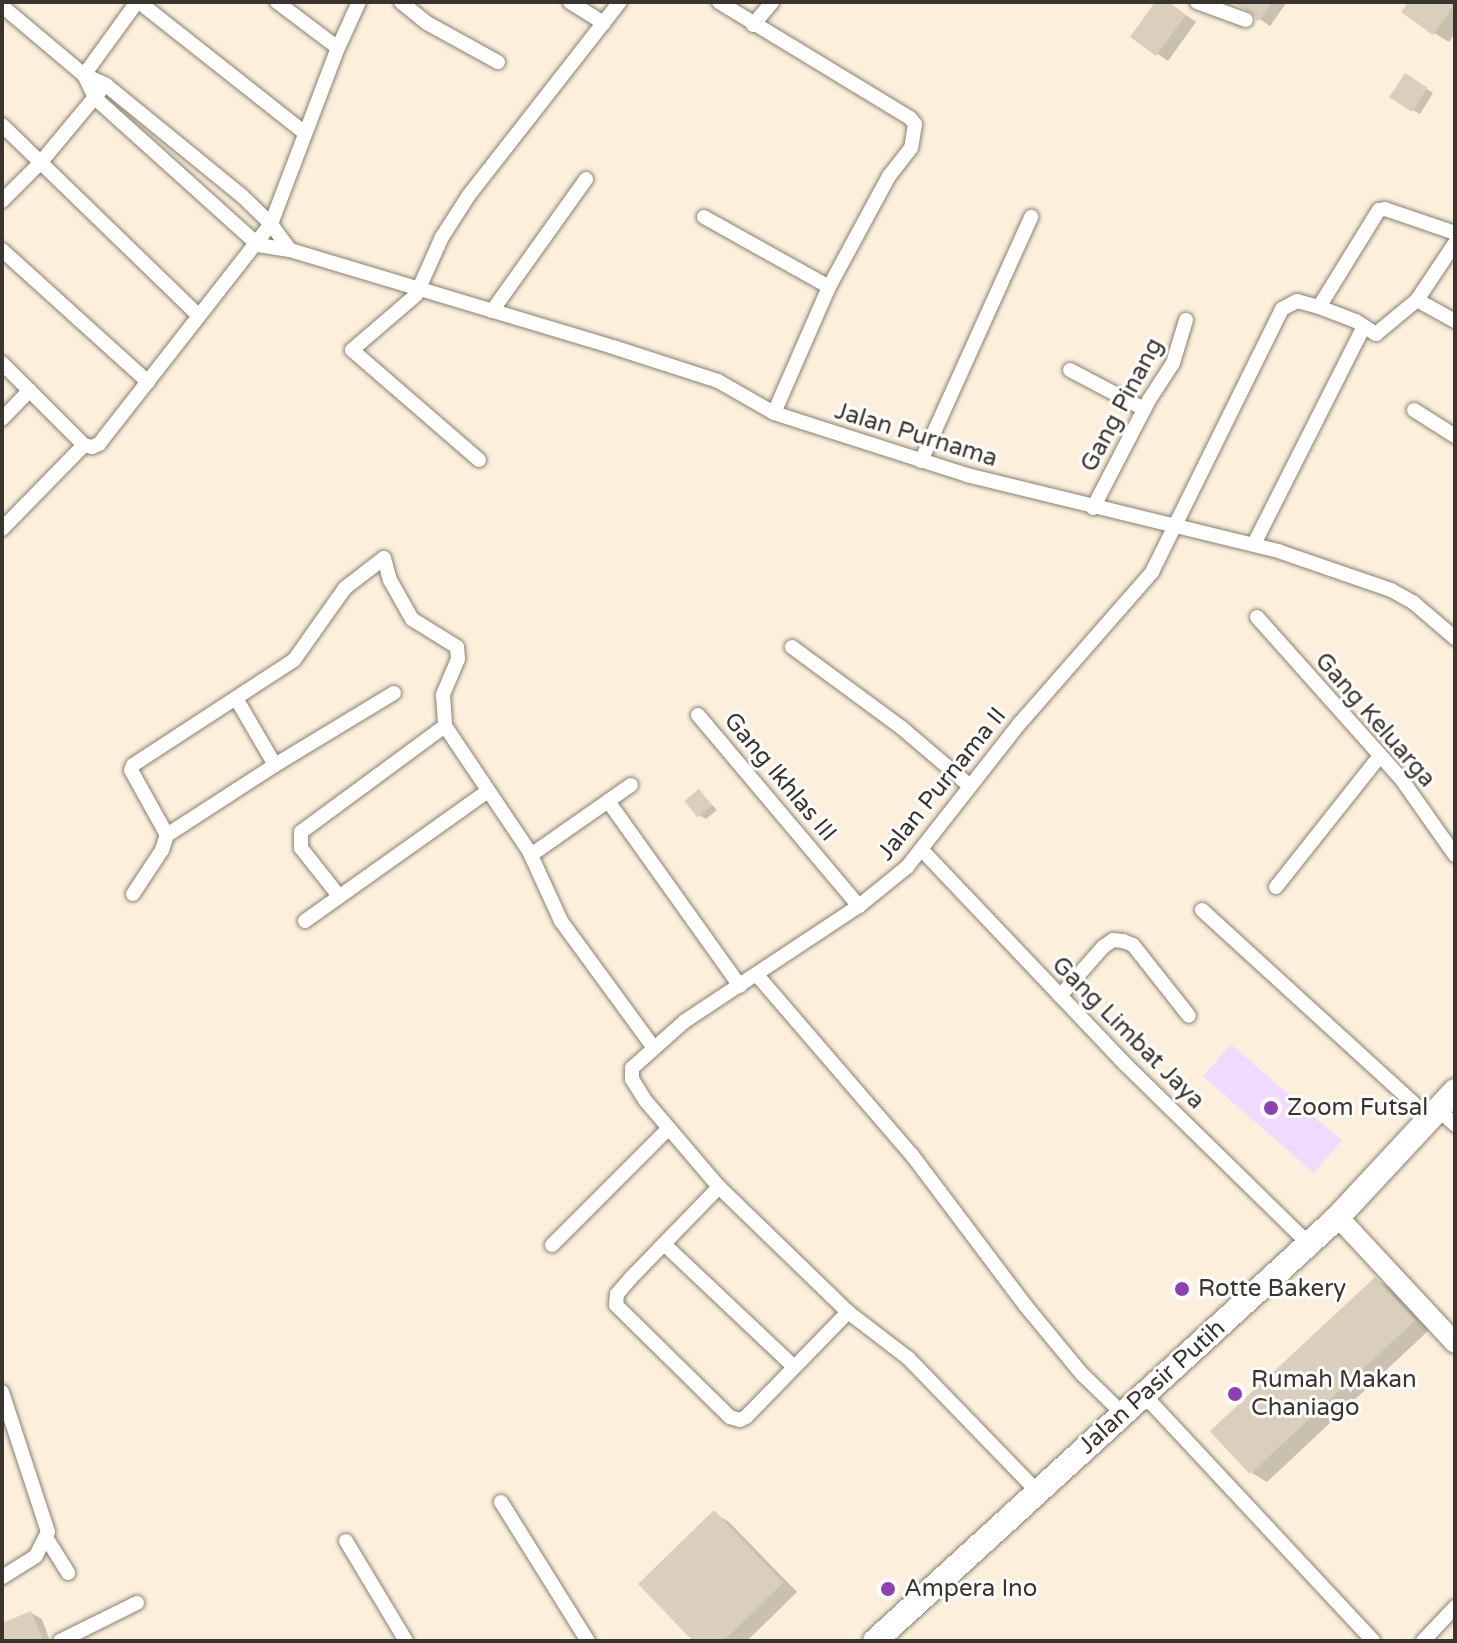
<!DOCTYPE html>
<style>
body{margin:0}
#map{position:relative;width:1457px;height:1643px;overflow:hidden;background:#fcf0dd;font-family:"Varela Round",sans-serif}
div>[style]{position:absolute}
.green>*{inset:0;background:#f1daff;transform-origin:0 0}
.shadow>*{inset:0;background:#0003}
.building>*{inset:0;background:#dacfbd;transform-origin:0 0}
.roads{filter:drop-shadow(0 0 2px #8a806f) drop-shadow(0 0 2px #8a806f)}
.street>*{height:14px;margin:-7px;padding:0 7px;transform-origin:7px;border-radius:7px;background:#fff}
.secondary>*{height:20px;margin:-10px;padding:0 10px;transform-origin:10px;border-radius:10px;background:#fff}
.highway>*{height:24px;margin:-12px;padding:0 12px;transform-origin:12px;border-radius:12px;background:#fff}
.dots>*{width:22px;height:22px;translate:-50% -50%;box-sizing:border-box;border:4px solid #fff;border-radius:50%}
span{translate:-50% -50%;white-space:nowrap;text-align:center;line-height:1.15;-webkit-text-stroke:6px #fff;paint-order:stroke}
.street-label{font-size:24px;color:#39342d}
.poi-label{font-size:24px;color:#39342d}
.left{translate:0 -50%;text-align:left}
.frame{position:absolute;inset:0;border:4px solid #39342d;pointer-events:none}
</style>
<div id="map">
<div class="green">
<i style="left:1231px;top:1044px;width:147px;height:43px;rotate:41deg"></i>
</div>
<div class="shadow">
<i style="clip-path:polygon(1157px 2px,1167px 2px,1196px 22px,1168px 61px,1132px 36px)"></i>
<i style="clip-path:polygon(1235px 2px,1287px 2px,1270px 26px)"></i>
<i style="clip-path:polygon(1411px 2px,1455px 2px,1455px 33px,1449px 42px,1434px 33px)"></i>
<i style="clip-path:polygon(1412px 79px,1433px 93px,1420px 114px,1413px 110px)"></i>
<i style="clip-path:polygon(699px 791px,717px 810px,706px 819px,699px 815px)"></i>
<i style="clip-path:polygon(1375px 1279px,1390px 1288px,1429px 1330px,1267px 1482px,1252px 1473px)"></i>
<i style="clip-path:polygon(714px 1513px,729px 1522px,797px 1592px,747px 1641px,696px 1641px)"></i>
<i style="clip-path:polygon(31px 1613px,42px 1619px,50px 1641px,2px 1641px,2px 1625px)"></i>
</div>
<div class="building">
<i style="clip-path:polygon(1155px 2px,1169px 2px,1186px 15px,1156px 56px,1130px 37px)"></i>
<i style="clip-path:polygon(1231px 2px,1272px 2px,1258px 22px,1253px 13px)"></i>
<i style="clip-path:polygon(1408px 2px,1455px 2px,1455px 4px,1433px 35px,1401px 12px)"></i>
<i style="left:1405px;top:73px;width:27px;height:29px;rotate:33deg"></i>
<i style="left:699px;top:789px;width:21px;height:19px;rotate:51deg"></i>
<i style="left:1375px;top:1277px;width:59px;height:226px;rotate:47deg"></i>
<i style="clip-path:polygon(714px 1510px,783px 1583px,723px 1641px,693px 1641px,638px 1584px)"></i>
<i style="clip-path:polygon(31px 1611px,43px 1641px,2px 1641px,2px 1623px)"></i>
</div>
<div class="roads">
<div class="street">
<i style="left:139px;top:2px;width:211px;rotate:38.3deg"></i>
<i style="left:277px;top:2px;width:76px;rotate:37deg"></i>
<i style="left:401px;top:2px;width:33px;rotate:39deg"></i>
<i style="left:427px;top:23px;width:81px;rotate:28.8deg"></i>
<i style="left:570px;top:2px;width:40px;rotate:32deg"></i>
<i style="left:719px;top:2px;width:223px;rotate:31.3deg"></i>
<i style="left:910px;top:118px;width:8px;rotate:50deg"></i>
<i style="left:915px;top:124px;width:24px;rotate:99deg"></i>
<i style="left:911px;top:148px;width:36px;rotate:128deg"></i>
<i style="left:889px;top:176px;width:126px;rotate:118.4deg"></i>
<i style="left:829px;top:287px;width:137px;rotate:113.6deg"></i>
<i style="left:1197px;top:2px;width:52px;rotate:20.2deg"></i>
<i style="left:2px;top:6px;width:107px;rotate:40.1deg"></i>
<i style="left:84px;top:75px;width:24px;rotate:24deg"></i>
<i style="left:106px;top:85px;width:176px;rotate:39.2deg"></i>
<i style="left:242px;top:196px;width:40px;rotate:44deg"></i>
<i style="left:271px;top:224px;width:32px;rotate:54deg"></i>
<i style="left:753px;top:25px;width:30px;rotate:-50deg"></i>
<i style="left:84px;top:75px;width:25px;rotate:64deg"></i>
<i style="left:95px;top:98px;width:219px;rotate:42deg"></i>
<i style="left:258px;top:245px;width:32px;rotate:9deg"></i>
<i style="left:290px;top:250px;width:337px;rotate:16.7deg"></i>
<i style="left:613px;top:347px;width:110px;rotate:17.9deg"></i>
<i style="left:718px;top:381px;width:64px;rotate:29.7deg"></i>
<i style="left:774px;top:413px;width:203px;rotate:17.8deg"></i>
<i style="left:967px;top:475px;width:320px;rotate:13.7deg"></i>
<i style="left:1278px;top:551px;width:120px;rotate:19deg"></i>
<i style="left:1391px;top:590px;width:26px;rotate:29deg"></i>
<i style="left:1414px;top:603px;width:54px;rotate:40.5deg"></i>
<i style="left:84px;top:75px;width:90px;rotate:-54deg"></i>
<i style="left:2px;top:125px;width:274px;rotate:44.1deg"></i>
<i style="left:2px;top:201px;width:55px;rotate:-45deg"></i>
<i style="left:41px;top:162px;width:92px;rotate:-50.3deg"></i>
<i style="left:704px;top:217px;width:143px;rotate:29.2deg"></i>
<i style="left:2px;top:250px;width:197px;rotate:42.1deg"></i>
<i style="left:1417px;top:300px;width:69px;rotate:-56.3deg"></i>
<i style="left:1319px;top:307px;width:114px;rotate:-58.3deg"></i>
<i style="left:1379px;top:210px;width:6px;rotate:-9deg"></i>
<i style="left:1385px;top:209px;width:74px;rotate:18.9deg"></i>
<i style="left:492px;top:311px;width:162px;rotate:-54.5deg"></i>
<i style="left:2px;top:363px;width:116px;rotate:45deg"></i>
<i style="left:84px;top:445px;width:8px;rotate:14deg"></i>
<i style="left:92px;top:447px;width:8px;rotate:-23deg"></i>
<i style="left:99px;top:444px;width:279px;rotate:-52deg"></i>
<i style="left:271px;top:224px;width:188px;rotate:-69.2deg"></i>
<i style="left:338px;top:48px;width:51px;rotate:-65.5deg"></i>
<i style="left:1070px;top:370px;width:84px;rotate:27.8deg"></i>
<i style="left:1414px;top:410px;width:49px;rotate:32.4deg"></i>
<i style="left:2px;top:419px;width:40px;rotate:-46deg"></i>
<i style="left:479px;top:460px;width:168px;rotate:-139.1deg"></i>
<i style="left:352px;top:350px;width:84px;rotate:-40.7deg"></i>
<i style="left:416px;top:295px;width:64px;rotate:-65.9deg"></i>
<i style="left:442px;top:237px;width:50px;rotate:-57.3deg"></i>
<i style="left:469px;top:195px;width:245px;rotate:-52deg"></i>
<i style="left:921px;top:461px;width:268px;rotate:-65.7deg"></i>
<i style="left:1093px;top:508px;width:122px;rotate:-62.6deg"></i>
<i style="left:1149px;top:400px;width:44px;rotate:-57deg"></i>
<i style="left:1173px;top:363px;width:45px;rotate:-73.2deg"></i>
<i style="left:2px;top:529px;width:117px;rotate:-45.7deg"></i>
<i style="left:1254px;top:544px;width:242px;rotate:-63.2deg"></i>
<i style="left:1257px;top:617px;width:218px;rotate:48.3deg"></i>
<i style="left:1402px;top:780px;width:92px;rotate:54.8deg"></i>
<i style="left:792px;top:647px;width:137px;rotate:36.4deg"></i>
<i style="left:902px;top:728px;width:89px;rotate:40.5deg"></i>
<i style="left:237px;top:700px;width:75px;rotate:59.7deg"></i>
<i style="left:275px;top:765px;width:139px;rotate:-31.2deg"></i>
<i style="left:698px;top:715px;width:250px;rotate:49.9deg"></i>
<i style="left:608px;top:801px;width:227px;rotate:54.5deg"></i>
<i style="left:167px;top:835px;width:129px;rotate:-32.9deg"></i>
<i style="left:921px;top:849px;width:298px;rotate:46.5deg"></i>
<i style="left:1126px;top:1065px;width:255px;rotate:44.4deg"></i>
<i style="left:531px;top:855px;width:122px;rotate:-35deg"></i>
<i style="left:1276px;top:887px;width:167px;rotate:-51.6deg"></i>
<i style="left:133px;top:894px;width:53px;rotate:-56.6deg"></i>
<i style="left:162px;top:850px;width:16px;rotate:-72deg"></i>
<i style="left:167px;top:835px;width:74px;rotate:-119deg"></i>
<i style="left:131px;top:770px;width:5px;rotate:-68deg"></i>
<i style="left:133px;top:765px;width:192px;rotate:-33.1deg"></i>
<i style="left:294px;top:660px;width:88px;rotate:-54.7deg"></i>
<i style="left:345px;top:588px;width:49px;rotate:-37.6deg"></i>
<i style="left:384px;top:558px;width:23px;rotate:75deg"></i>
<i style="left:390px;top:580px;width:45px;rotate:60.6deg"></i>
<i style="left:412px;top:619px;width:53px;rotate:31.9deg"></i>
<i style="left:457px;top:647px;width:12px;rotate:85deg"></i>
<i style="left:458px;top:659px;width:39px;rotate:113deg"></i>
<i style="left:443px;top:695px;width:31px;rotate:86deg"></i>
<i style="left:339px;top:896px;width:61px;rotate:-128.4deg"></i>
<i style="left:301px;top:848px;width:16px;rotate:-90deg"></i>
<i style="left:301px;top:832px;width:179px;rotate:-36.4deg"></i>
<i style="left:445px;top:726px;width:151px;rotate:56.1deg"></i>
<i style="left:529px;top:851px;width:77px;rotate:65.4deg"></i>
<i style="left:561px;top:921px;width:157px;rotate:53.8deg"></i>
<i style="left:1202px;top:910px;width:309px;rotate:42.4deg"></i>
<i style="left:305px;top:921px;width:224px;rotate:-35.4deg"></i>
<i style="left:757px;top:975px;width:238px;rotate:49.3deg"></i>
<i style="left:912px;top:1155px;width:188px;rotate:53deg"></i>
<i style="left:1025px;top:1305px;width:88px;rotate:50.5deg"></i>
<i style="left:1081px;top:1373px;width:57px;rotate:44.3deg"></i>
<i style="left:1060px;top:996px;width:65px;rotate:-48.7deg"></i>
<i style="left:1103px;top:947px;width:12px;rotate:-35deg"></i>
<i style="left:1113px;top:940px;width:10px;rotate:6deg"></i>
<i style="left:1123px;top:941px;width:11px;rotate:22deg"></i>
<i style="left:1133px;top:945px;width:90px;rotate:51.7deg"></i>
<i style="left:1438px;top:1109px;width:23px;rotate:43deg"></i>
<i style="left:719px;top:1187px;width:128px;rotate:134.1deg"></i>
<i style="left:630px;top:1279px;width:20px;rotate:131deg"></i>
<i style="left:617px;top:1294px;width:11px;rotate:95deg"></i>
<i style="left:616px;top:1305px;width:160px;rotate:44.5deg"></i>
<i style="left:730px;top:1417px;width:10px;rotate:17deg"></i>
<i style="left:740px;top:1420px;width:7px;rotate:-27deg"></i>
<i style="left:746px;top:1417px;width:146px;rotate:-45.8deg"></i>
<i style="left:664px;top:1244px;width:176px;rotate:43.4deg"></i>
<i style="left:552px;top:1245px;width:165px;rotate:-45deg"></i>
<i style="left:2px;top:1392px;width:147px;rotate:71.8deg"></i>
<i style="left:48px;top:1532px;width:27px;rotate:117deg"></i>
<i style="left:36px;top:1556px;width:40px;rotate:148deg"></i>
<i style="left:1144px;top:1395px;width:336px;rotate:47deg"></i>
<i style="left:1037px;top:1491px;width:185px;rotate:-134.1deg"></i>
<i style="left:908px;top:1358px;width:76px;rotate:-142.5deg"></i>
<i style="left:848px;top:1312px;width:180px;rotate:-135.9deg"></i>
<i style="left:719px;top:1187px;width:114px;rotate:-130.4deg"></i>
<i style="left:645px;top:1100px;width:25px;rotate:-122deg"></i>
<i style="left:632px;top:1079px;width:11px;rotate:-90deg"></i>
<i style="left:632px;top:1068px;width:71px;rotate:-41.6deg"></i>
<i style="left:685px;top:1021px;width:209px;rotate:-33.5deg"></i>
<i style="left:859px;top:906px;width:62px;rotate:-39.1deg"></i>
<i style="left:907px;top:867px;width:183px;rotate:-51.9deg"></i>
<i style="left:1020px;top:723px;width:201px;rotate:-48.8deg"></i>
<i style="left:1152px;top:572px;width:293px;rotate:-63.7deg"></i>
<i style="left:1282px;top:309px;width:17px;rotate:-28deg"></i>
<i style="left:1297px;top:301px;width:23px;rotate:15deg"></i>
<i style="left:1319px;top:307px;width:40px;rotate:21deg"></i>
<i style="left:1356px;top:321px;width:24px;rotate:33deg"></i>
<i style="left:1376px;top:334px;width:53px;rotate:-39.7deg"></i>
<i style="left:1417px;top:300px;width:43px;rotate:28.9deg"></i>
<i style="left:501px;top:1502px;width:164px;rotate:58deg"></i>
<i style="left:47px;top:1539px;width:40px;rotate:58deg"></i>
<i style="left:346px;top:1541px;width:117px;rotate:59deg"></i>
<i style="left:60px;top:1641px;width:86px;rotate:-26.3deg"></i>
<i style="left:1423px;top:1641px;width:47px;rotate:-46.7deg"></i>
</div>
<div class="secondary">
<i style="left:1338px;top:1217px;width:172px;rotate:47.1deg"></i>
</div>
<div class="highway">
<i style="left:875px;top:1641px;width:628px;rotate:-42.48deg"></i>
<i style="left:1338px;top:1217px;width:172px;rotate:-47.1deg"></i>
</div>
</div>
<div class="dots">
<i style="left:1271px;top:1108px;background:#8d42b3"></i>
<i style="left:1182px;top:1289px;background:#8d42b3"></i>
<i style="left:1235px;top:1394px;background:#8d42b3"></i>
<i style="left:888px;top:1589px;background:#8d42b3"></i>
</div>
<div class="street-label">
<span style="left:1122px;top:405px;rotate:-62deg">Gang Pinang</span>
<span style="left:916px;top:435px;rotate:17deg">Jalan Purnama</span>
<span style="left:1375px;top:720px;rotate:49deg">Gang Keluarga</span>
<span style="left:780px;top:777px;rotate:50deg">Gang Ikhlas III</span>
<span style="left:942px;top:784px;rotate:-51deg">Jalan Purnama II</span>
<span style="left:1128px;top:1033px;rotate:45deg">Gang Limbat Jaya</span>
<span style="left:1152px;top:1387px;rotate:-42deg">Jalan Pasir Putih</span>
</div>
<div class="poi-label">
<span class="left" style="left:1287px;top:1108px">Zoom Futsal</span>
<span class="left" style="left:1198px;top:1289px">Rotte Bakery</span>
<span class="left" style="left:1251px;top:1394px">Rumah Makan<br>Chaniago</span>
<span class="left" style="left:904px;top:1589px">Ampera Ino</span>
</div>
<div class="frame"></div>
</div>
